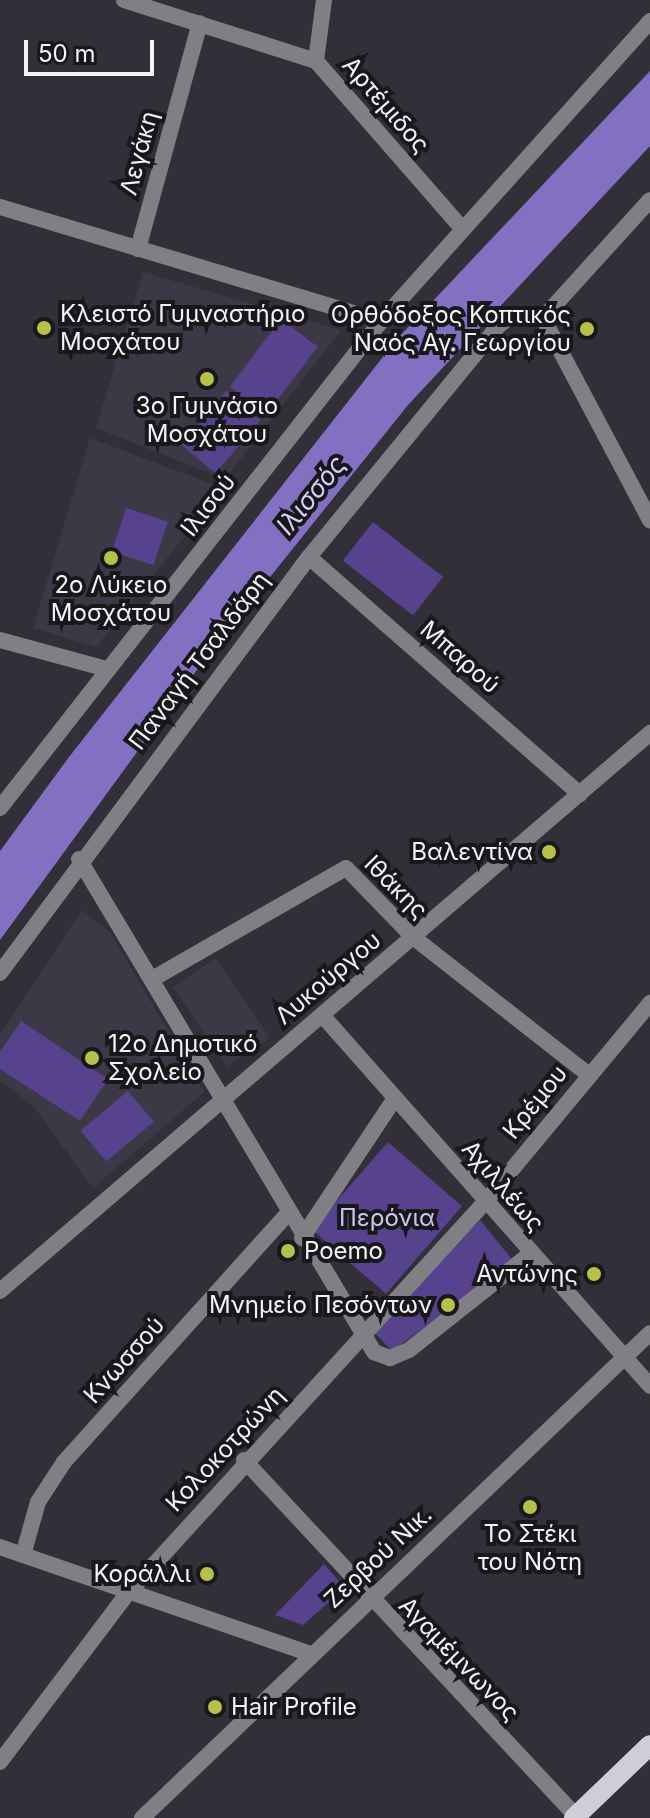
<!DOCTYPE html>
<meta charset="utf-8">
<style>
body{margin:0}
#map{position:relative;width:650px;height:1818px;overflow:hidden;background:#312f37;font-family:Inter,sans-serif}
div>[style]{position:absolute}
.built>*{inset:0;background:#3c3947;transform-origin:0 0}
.green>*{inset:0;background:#57428d;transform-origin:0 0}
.water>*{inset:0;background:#8470c2}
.street>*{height:16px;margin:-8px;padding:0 8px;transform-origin:8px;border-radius:8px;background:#807f83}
.primary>*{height:20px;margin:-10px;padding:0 10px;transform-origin:10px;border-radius:10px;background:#cfced7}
.dots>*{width:22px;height:22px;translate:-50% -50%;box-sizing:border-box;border:4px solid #18181b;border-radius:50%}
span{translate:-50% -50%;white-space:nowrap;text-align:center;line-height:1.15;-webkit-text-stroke:8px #18181b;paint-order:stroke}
.street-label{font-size:24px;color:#f3f2f8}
.poi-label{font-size:24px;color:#f3f2f8}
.left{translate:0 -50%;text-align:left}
.right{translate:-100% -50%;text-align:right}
.park-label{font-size:24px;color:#cdc5f1}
.water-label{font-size:26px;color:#d6cefb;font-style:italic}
.scale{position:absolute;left:24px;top:40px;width:130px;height:36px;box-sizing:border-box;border:4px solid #f3f2f8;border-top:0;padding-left:10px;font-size:24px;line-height:28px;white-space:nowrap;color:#f3f2f8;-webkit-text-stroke:6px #18181b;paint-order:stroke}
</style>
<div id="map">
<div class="built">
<i style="clip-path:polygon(143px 272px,341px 330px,225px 479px,96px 428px)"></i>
<i style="clip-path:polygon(90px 438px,223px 488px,96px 647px,33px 628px)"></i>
<i style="clip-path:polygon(82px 910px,110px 932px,204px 1092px,93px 1188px,34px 1107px,0 1081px,0 1035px)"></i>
<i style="left:216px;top:958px;width:96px;height:52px;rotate:56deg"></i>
</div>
<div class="green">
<i style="left:281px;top:319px;width:46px;height:85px;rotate:37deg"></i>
<i style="left:226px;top:391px;width:45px;height:70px;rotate:40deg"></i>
<i style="left:126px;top:508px;width:44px;height:46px;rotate:18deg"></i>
<i style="left:373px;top:522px;width:89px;height:49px;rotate:38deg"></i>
<i style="clip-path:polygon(21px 1021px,108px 1079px,80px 1121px,0 1069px,0 1052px)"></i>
<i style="left:128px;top:1091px;width:40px;height:62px;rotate:50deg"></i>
<i style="left:388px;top:1142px;width:98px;height:116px;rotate:41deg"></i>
<i style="clip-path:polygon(480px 1220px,514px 1262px,392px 1351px,373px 1331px)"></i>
<i style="clip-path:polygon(324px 1564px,345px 1588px,303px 1625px,275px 1615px)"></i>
</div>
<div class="water">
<i style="clip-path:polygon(650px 71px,650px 146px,408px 405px,210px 652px,0 940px,0 851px,69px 757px,397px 339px)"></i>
</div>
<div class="street">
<i style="left:124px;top:0;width:201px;rotate:17.6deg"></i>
<i style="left:324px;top:0;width:62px;rotate:97.5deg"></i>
<i style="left:316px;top:61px;width:220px;rotate:48.9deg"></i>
<i style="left:0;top:207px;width:398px;rotate:16.7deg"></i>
<i style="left:138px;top:249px;width:234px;rotate:-74.7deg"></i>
<i style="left:543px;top:318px;width:229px;rotate:62.1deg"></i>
<i style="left:543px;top:318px;width:159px;rotate:-47.8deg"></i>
<i style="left:309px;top:557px;width:360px;rotate:41.2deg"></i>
<i style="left:0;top:640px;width:111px;rotate:15.2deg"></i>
<i style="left:0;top:808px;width:618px;rotate:-51.96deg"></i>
<i style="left:381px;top:321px;width:403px;rotate:-48.1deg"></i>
<i style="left:79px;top:859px;width:575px;rotate:59.1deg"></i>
<i style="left:374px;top:1352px;width:17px;rotate:21deg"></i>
<i style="left:390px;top:1358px;width:21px;rotate:-23deg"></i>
<i style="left:409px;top:1350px;width:154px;rotate:-38.4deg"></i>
<i style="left:0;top:973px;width:518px;rotate:-53.4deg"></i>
<i style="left:309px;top:557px;width:298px;rotate:-50.7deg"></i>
<i style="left:498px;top:326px;width:20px;rotate:-37deg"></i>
<i style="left:514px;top:314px;width:29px;rotate:8deg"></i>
<i style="left:154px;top:978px;width:221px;rotate:-29.8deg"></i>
<i style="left:346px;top:868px;width:96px;rotate:45.8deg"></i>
<i style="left:413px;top:937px;width:222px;rotate:38.1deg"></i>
<i style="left:322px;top:1015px;width:495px;rotate:48.5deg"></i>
<i style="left:302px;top:1238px;width:168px;rotate:-56.4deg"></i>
<i style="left:0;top:1291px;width:857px;rotate:-40.64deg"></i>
<i style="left:244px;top:1460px;width:490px;rotate:47deg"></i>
<i style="left:0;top:1547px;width:328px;rotate:19deg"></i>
<i style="left:23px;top:1555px;width:55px;rotate:-74.2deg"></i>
<i style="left:38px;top:1502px;width:48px;rotate:-57deg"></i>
<i style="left:64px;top:1462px;width:335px;rotate:-48deg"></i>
<i style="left:0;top:1762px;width:212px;rotate:-52.9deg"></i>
<i style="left:128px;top:1593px;width:529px;rotate:-47.6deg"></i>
<i style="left:485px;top:1202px;width:259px;rotate:-50.3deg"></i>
<i style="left:142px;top:1818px;width:702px;rotate:-43.67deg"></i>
</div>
<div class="primary">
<i style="left:574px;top:1818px;width:105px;rotate:-43.8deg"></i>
</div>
<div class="dots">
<i style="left:44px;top:328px;background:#b7c147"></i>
<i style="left:587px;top:329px;background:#b7c147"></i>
<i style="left:207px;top:379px;background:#b7c147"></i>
<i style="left:111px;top:558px;background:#b7c147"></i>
<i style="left:549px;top:852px;background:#b7c147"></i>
<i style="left:92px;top:1058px;background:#b7c147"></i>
<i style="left:288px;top:1251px;background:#b7c147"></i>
<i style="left:594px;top:1274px;background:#b7c147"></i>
<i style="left:448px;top:1305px;background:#b7c147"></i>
<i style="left:530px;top:1507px;background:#b7c147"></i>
<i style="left:207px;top:1574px;background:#b7c147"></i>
<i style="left:215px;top:1707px;background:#b7c147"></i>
</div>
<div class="street-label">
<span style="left:386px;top:105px;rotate:49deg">Αρτέμιδος</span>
<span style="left:139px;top:153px;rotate:-75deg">Λεγάκη</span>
<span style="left:208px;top:505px;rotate:-52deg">Ιλισού</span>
<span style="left:460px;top:657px;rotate:41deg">Μπαρού</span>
<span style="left:199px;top:661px;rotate:-53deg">Παναγή Τσαλδάρη</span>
<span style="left:396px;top:887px;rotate:45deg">Ιθάκης</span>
<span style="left:328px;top:978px;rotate:-40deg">Λυκούργου</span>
<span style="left:535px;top:1102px;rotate:-51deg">Κρέμου</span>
<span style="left:503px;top:1186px;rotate:49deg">Αχιλλέως</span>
<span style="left:124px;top:1360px;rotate:-48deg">Κνωσσού</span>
<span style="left:225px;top:1449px;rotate:-47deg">Κολοκοτρώνη</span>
<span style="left:378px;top:1557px;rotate:-43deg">Ζερβού Νικ.</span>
<span style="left:459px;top:1659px;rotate:46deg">Αγαμέμνωνος</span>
</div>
<div class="poi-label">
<span class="left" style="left:60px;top:328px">Κλειστό Γυμναστήριο<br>Μοσχάτου</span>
<span class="right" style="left:571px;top:329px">Ορθόδοξος Κοπτικός<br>Ναός Αγ. Γεωργίου</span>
<span style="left:207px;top:420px">3o Γυμνάσιο<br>Μοσχάτου</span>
<span style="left:111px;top:599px">2ο Λύκειο<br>Μοσχάτου</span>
<span class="right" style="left:533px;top:852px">Βαλεντίνα</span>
<span class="left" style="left:108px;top:1058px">12ο Δημοτικό<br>Σχολείο</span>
<span class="left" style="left:304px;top:1251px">Poemo</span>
<span class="right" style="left:578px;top:1274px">Αντώνης</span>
<span class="right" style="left:432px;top:1305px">Μνημείο Πεσόντων</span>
<span style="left:530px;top:1548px">Το Στέκι<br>του Νότη</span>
<span class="right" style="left:191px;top:1574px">Κοράλλι</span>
<span class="left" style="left:231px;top:1707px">Hair Profile</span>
</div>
<div class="park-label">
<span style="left:387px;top:1218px">Περόνια</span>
</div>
<div class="water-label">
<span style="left:311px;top:495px;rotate:-51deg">Ιλισσός</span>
</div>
<div class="scale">50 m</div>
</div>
